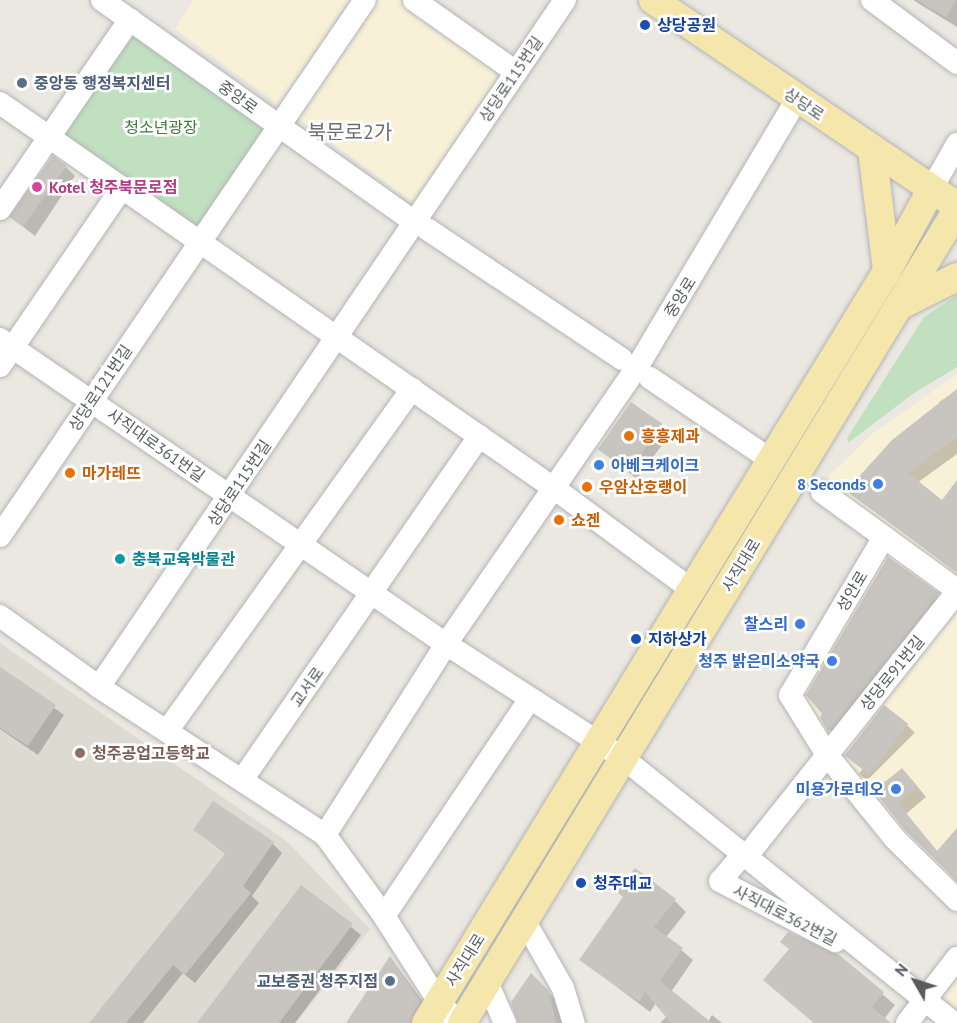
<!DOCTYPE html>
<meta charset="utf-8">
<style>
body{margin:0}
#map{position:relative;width:957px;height:1023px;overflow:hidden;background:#ebe8e1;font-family:"PT Sans","Noto Sans KR",sans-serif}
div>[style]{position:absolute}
.commercial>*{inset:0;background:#f9f0d8}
.education>*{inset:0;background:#dddad2}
.green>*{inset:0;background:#c1e0c0}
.shadow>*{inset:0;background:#0003;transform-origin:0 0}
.building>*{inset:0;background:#c8c5c0;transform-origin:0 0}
.roads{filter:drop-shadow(0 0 2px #b2b4b7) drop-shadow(0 0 2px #b2b4b7)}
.minor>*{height:22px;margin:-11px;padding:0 11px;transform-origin:11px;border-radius:11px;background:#fff}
.major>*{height:28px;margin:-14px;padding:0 14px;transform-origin:14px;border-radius:14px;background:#f5e6ab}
.dots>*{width:16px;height:16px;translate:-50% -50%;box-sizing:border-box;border:3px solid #fff;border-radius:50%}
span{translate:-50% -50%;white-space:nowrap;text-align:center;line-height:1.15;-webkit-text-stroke:5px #fff;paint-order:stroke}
.transit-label{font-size:16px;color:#164399;font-weight:700}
.left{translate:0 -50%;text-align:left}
.street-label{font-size:16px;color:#5a5d60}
.service-label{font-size:16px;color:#4e5e75;font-weight:700}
.right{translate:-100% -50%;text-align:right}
.park-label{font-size:16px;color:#3d7c3d}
.hotel-label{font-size:16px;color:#b23c85;font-weight:700}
.food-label{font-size:16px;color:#c56008;font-weight:700}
.shop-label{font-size:16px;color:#366cbe;font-weight:700}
.culture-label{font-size:16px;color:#0d838f;font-weight:700}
.education-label{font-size:16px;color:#785e54;font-weight:700}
.quarter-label{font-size:20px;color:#6b6f72}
.north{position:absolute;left:885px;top:951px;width:60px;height:60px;-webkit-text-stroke:4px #fff;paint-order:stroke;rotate:309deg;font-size:16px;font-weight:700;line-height:24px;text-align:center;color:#5a5d60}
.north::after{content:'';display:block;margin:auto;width:21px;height:27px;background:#5a5d60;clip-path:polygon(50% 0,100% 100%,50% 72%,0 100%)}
</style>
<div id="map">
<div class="commercial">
<i style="clip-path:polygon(194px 0,401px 0,503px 71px,414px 203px,175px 29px)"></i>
<i style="clip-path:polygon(957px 374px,957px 895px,915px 856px,794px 695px,886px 526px,823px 482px,872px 434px)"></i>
<i style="clip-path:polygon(957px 970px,957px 1016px,935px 999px)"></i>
</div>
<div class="education">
<i style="clip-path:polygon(0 643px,289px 843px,370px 929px,296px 1023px,0 1023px)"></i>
</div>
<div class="green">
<i style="clip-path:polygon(139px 30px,259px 113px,267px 132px,200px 236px,53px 135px,123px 37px)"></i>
<i style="clip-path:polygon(957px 295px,957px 367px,914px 393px,848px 443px,847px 438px,924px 317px)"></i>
</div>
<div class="shadow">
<i style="clip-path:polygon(914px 0,957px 0,957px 27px,916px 2px)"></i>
<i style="clip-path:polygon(66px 167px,75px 176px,35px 236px,12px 218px)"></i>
<i style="clip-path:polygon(957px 391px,957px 454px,917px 483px,942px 502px,957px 483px,957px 573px,848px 491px,941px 405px,939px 402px)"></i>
<i style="clip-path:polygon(661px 425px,670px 434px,637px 479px,599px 449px)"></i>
<i style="clip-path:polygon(938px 595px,945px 602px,836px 738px,821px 717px)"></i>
<i style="clip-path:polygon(0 669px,64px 715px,38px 755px,0 729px)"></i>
<i style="left:907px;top:725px;width:11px;height:68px;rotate:45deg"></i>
<i style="clip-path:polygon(912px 780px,926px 797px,906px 814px,938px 852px,957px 830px,957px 882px,876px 792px)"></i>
<i style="clip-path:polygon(195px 830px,273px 844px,282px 853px,252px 896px,259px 903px,195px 983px,183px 973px,143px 1023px,91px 1023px,226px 854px)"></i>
<i style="clip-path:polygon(301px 887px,361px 935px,295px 1023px,205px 1023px)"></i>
<i style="clip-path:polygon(675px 901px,686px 912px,666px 937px,693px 960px,671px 992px,708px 1022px,712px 1015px,722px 1023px,660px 1023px,667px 1016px,656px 1003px,650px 1012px,581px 960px)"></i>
<i style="clip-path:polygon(837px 955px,895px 1005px,884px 1019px,888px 1023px,814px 1023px,765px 980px)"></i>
<i style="clip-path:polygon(391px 958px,432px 1014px,426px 1023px,348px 1023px)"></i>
<i style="clip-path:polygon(531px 976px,558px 1002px,562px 1023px,519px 1023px)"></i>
</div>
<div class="building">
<i style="clip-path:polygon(917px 0,956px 0,946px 17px)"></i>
<i style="left:53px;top:156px;width:17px;height:75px;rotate:36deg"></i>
<i style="clip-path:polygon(957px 389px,957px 437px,908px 473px,942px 500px,957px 480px,957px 572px,846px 491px,892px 440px)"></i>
<i style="left:631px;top:402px;width:38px;height:58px;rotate:35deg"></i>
<i style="clip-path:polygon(888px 557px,939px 593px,828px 732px,820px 717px,822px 714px,806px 695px)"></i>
<i style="clip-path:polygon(0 667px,56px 705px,28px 746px,0 728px)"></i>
<i style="left:884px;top:705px;width:31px;height:64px;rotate:38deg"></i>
<i style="clip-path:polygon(902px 768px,918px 787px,898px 803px,937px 851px,957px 828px,957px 881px,905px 830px,874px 791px)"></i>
<i style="clip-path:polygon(213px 801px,274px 842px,243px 886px,251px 893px,185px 975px,173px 965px,126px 1023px,89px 1023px,226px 853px,193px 830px)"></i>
<i style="clip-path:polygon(635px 868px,676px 899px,654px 927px,683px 948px,660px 981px,712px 1023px,671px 1023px,645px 992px,639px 1002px,579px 960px,623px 897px,617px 892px)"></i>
<i style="clip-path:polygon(301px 885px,353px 924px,279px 1023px,197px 1023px)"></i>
<i style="clip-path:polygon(788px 932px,838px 954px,884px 992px,872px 1007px,891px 1023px,814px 1023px,763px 980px,789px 949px,780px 942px)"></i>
<i style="clip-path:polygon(390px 956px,420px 1001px,410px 1023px,346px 1023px)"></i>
<i style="clip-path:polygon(531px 973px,549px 991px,556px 1023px,518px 1023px,511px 1002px)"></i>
</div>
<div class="roads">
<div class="minor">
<i style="left:102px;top:0;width:372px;rotate:35.4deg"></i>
<i style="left:414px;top:0;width:125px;rotate:35.2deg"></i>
<i style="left:872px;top:0;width:106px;rotate:36.5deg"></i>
<i style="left:0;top:103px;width:676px;rotate:34.82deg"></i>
<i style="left:555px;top:489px;width:170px;rotate:36.4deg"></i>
<i style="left:931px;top:190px;width:53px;rotate:-60.5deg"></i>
<i style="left:0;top:209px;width:230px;rotate:-55.6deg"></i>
<i style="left:427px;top:229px;width:234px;rotate:33.7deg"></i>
<i style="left:0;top:339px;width:540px;rotate:34.37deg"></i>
<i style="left:446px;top:644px;width:211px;rotate:32.8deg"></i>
<i style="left:623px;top:758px;width:424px;rotate:38.7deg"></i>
<i style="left:0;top:366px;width:216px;rotate:-55.6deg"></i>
<i style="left:650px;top:378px;width:146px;rotate:34.1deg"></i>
<i style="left:822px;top:492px;width:167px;rotate:36deg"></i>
<i style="left:0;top:536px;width:648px;rotate:-55.75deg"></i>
<i style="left:884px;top:537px;width:184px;rotate:120.7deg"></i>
<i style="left:790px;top:695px;width:70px;rotate:58.3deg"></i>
<i style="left:827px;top:755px;width:108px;rotate:51deg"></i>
<i style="left:895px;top:839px;width:87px;rotate:44.5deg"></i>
<i style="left:0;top:616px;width:122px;rotate:35.6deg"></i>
<i style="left:99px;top:687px;width:270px;rotate:33.2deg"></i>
<i style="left:325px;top:835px;width:100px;rotate:53.9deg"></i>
<i style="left:384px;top:916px;width:102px;rotate:57.4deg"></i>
<i style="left:439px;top:1002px;width:29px;rotate:46deg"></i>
<i style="left:99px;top:687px;width:830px;rotate:-55.85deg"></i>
<i style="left:167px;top:731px;width:421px;rotate:-54.4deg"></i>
<i style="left:242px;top:780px;width:418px;rotate:-55.4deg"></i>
<i style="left:325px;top:835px;width:226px;rotate:-57.6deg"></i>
<i style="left:446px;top:644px;width:334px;rotate:-55.4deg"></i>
<i style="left:636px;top:369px;width:314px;rotate:-59.2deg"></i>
<i style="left:743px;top:854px;width:35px;rotate:130deg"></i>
<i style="left:720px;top:881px;width:130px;rotate:27.6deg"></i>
<i style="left:746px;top:857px;width:339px;rotate:-51.5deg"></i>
<i style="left:384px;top:916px;width:262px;rotate:-56.1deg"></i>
<i style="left:524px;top:920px;width:78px;rotate:60.2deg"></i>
<i style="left:563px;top:988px;width:37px;rotate:73deg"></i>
<i style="left:487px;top:982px;width:45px;rotate:66.3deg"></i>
<i style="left:907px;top:1023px;width:82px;rotate:-52.4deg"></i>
</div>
<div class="major">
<i style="left:653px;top:0;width:356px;rotate:34.1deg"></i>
<i style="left:872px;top:150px;width:122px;rotate:82.9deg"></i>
<i style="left:901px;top:305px;width:63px;rotate:-26.6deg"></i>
<i style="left:426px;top:1023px;width:882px;rotate:-58.49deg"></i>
<i style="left:887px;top:271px;width:92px;rotate:-61.5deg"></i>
<i style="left:462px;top:1023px;width:952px;rotate:-58.66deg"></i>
</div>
</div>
<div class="dots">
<i style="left:645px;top:25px;background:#1a4fb4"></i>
<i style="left:22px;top:83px;background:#5c6f8a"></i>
<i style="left:37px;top:187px;background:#d1479c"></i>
<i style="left:629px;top:436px;background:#e8710a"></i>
<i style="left:599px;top:465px;background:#3f7fe0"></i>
<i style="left:70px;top:473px;background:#e8710a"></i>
<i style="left:878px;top:484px;background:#3f7fe0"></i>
<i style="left:587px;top:487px;background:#e8710a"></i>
<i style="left:559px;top:520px;background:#e8710a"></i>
<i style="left:120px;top:559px;background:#0f9aa8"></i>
<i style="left:800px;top:624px;background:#3f7fe0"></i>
<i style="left:636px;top:639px;background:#1a4fb4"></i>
<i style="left:832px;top:661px;background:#3f7fe0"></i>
<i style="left:80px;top:753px;background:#8d6e63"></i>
<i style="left:896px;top:789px;background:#3f7fe0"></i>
<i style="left:581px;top:883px;background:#1a4fb4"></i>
<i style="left:390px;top:981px;background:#5c6f8a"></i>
</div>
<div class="transit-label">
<span class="left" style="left:657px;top:25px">상당공원</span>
<span class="left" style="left:648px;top:639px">지하상가</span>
<span class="left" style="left:593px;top:883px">청주대교</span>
</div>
<div class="street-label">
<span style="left:511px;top:79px;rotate:-56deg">상당로115번길</span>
<span style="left:238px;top:97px;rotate:36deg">중앙로</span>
<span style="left:804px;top:104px;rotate:34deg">상당로</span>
<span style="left:680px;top:297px;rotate:-58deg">중앙로</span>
<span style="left:100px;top:388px;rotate:-56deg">상당로121번길</span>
<span style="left:156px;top:445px;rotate:35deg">사직대로361번길</span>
<span style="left:239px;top:483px;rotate:-56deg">상당로115번길</span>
<span style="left:741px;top:565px;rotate:-59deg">사직대로</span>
<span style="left:852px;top:591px;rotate:-59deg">성안로</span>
<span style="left:892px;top:673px;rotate:-51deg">상당로91번길</span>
<span style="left:307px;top:687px;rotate:-55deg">교서로</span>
<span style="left:785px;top:915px;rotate:27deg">사직대로362번길</span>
<span style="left:465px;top:960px;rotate:-58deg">사직대로</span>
</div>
<div class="service-label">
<span class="left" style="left:34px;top:83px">중앙동 행정복지센터</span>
<span class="right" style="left:378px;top:981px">교보증권 청주지점</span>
</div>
<div class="park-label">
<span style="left:161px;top:127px">청소년광장</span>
</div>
<div class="hotel-label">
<span class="left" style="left:49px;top:187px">Kotel 청주북문로점</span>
</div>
<div class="food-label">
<span class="left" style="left:641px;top:436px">흥흥제과</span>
<span class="left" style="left:82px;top:473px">마가레뜨</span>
<span class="left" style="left:599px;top:487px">우암산호랭이</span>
<span class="left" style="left:571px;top:520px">쇼겐</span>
</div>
<div class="shop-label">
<span class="left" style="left:611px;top:465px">아베크케이크</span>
<span class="right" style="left:866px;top:484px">8 Seconds</span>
<span class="right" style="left:788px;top:624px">찰스리</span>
<span class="right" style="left:820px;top:661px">청주 밝은미소약국</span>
<span class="right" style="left:884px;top:789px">미용가로데오</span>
</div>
<div class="culture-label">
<span class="left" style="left:132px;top:559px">충북교육박물관</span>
</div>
<div class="education-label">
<span class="left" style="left:92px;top:753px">청주공업고등학교</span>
</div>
<div class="quarter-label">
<span style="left:350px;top:132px">북문로2가</span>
</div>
<div class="north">N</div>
</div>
